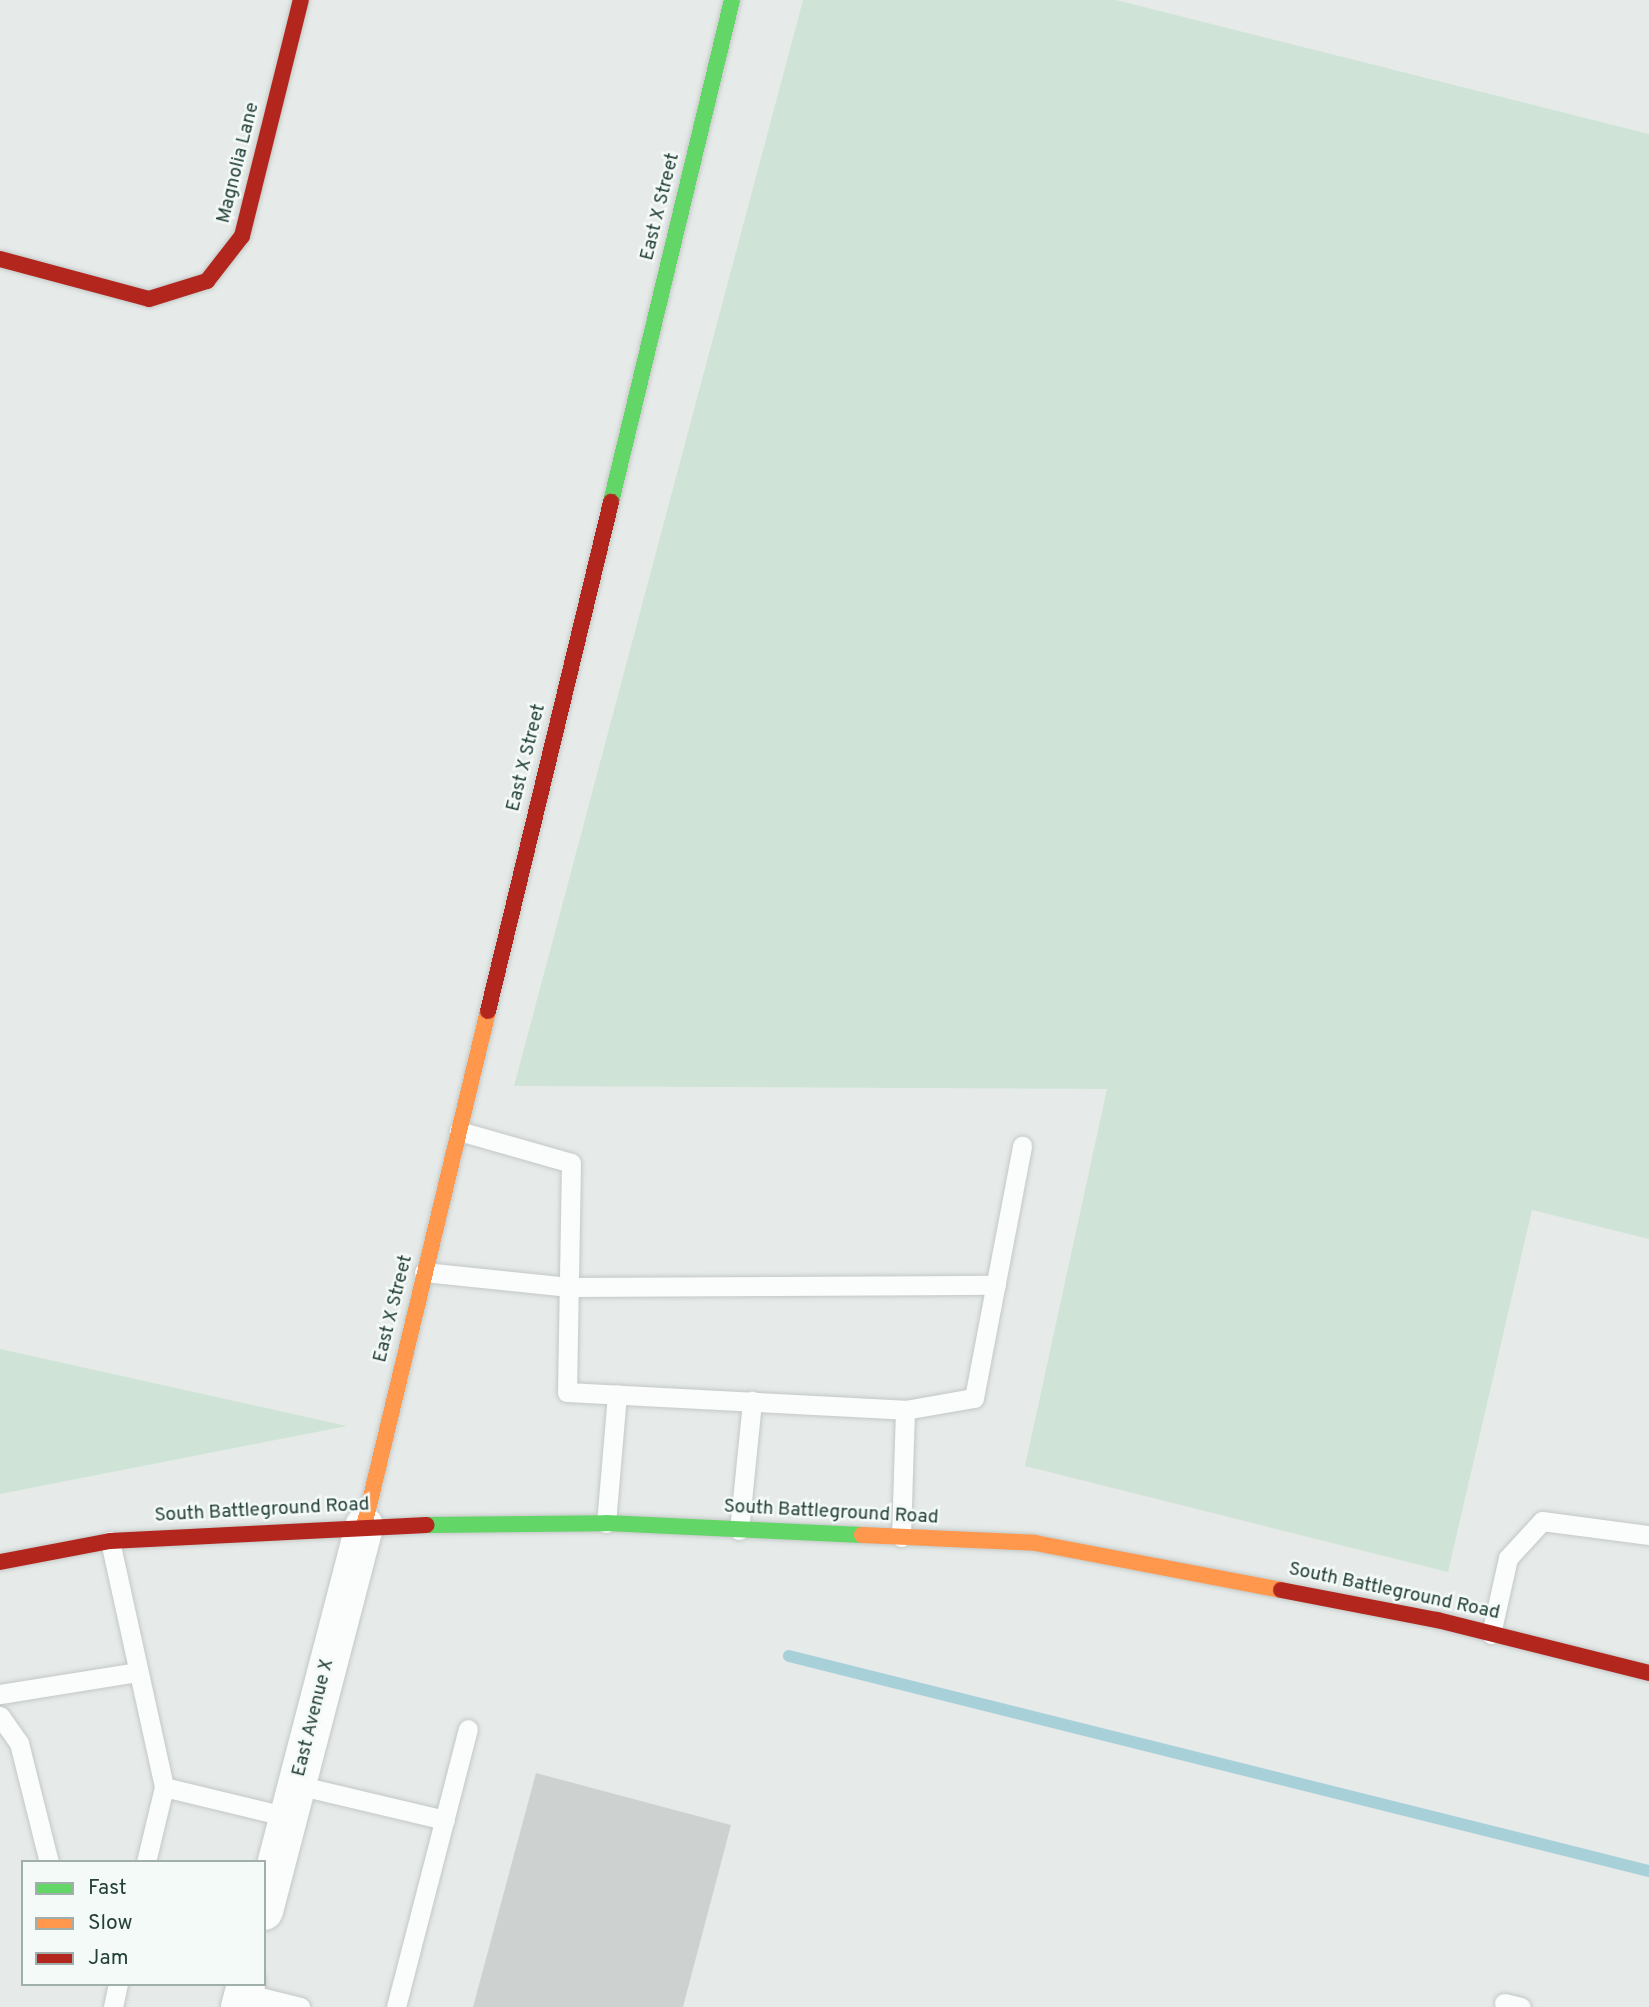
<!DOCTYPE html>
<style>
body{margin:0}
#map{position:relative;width:1649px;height:2007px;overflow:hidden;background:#e6ebe9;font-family:Overpass,sans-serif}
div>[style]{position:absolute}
.green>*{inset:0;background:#cfe4d6}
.stream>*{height:12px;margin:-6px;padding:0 6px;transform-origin:6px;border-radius:6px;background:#a8d0d8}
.building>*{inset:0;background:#cdd2d0}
.roads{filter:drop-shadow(0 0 2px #c3c8c6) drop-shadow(0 0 2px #c3c8c6)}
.lane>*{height:19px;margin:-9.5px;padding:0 9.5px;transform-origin:9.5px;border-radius:9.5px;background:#fbfcfc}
.street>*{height:38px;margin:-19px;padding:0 19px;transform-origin:19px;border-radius:19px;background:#fbfcfc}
.fast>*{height:16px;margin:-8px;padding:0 8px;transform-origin:8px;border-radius:8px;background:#63d668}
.slow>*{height:16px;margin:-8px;padding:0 8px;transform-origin:8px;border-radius:8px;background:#ff974d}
.jam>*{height:16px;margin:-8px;padding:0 8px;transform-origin:8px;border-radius:8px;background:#b3261e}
span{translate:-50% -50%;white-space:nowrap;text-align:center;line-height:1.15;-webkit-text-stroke:5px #f4faf7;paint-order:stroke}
.street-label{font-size:19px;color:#233f38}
.legend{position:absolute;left:21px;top:1860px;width:245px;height:126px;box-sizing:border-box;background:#f4faf7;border:2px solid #a0afab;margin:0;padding:9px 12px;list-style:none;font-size:21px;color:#233f38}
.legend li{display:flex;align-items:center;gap:14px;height:35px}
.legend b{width:35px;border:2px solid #a0afab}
</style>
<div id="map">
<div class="green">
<i style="clip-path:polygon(803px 0,1116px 0,1649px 134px,1649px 1239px,1532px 1210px,1448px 1572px,1025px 1466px,1107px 1089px,514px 1086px)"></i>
<i style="clip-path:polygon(0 1349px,347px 1426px,0 1494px)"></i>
</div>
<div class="stream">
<i style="left:789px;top:1656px;width:886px;rotate:14.04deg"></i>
</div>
<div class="building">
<i style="clip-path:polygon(536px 1773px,731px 1825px,683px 2007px,473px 2007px)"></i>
</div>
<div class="roads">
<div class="lane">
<i style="left:459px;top:1131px;width:116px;rotate:15.9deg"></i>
<i style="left:571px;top:1163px;width:229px;rotate:91deg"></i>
<i style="left:567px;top:1392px;width:338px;rotate:3deg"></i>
<i style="left:424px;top:1272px;width:146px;rotate:5.9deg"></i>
<i style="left:569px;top:1287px;width:427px;rotate:-0.3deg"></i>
<i style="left:606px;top:1523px;width:129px;rotate:-85.1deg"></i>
<i style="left:739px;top:1530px;width:130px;rotate:-84.2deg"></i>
<i style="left:901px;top:1537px;width:127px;rotate:-88.2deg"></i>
<i style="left:905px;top:1410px;width:70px;rotate:-9.9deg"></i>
<i style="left:974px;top:1398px;width:257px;rotate:-79.2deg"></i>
<i style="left:110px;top:1541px;width:252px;rotate:77.6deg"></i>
<i style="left:164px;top:1787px;width:128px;rotate:13.6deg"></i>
<i style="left:1491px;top:1634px;width:78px;rotate:-77.4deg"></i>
<i style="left:1508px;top:1558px;width:50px;rotate:-47.4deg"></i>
<i style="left:1542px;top:1521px;width:108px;rotate:7.5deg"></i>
<i style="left:0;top:1694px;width:140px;rotate:-9.1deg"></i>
<i style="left:0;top:1716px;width:33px;rotate:55deg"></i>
<i style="left:19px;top:1743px;width:123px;rotate:75.9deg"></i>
<i style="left:297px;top:1785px;width:152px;rotate:13.3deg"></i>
<i style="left:146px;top:1862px;width:77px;rotate:-76.5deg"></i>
<i style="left:244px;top:1993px;width:58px;rotate:14deg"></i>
<i style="left:1504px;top:2003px;width:17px;rotate:13deg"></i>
<i style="left:113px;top:2007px;width:24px;rotate:-78deg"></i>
<i style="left:396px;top:2007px;width:287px;rotate:-75.5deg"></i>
</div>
<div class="street">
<i style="left:264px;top:1911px;width:398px;rotate:-75.4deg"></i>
<i style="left:240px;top:2007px;width:24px;rotate:-75deg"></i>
</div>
<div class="fast">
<i style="left:611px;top:502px;width:516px;rotate:-76.45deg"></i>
<i style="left:427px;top:1525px;width:179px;rotate:-0.6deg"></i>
<i style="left:606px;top:1523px;width:256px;rotate:2.7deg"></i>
</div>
<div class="slow">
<i style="left:364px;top:1526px;width:530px;rotate:-76.46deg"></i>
<i style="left:862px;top:1535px;width:173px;rotate:2.6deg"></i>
<i style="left:1035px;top:1543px;width:250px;rotate:10.8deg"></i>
</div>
<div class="jam">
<i style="left:0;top:259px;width:154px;rotate:15deg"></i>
<i style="left:149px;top:299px;width:61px;rotate:-17.2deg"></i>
<i style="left:207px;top:281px;width:57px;rotate:-52.1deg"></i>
<i style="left:242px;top:236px;width:243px;rotate:-76deg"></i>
<i style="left:488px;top:1011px;width:524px;rotate:-76.41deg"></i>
<i style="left:0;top:1562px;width:112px;rotate:-10.8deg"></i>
<i style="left:110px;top:1541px;width:317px;rotate:-2.9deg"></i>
<i style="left:1281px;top:1590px;width:159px;rotate:10.9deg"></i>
<i style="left:1437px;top:1620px;width:219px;rotate:14deg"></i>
</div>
</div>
<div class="street-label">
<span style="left:239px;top:163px;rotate:-76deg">Magnolia Lane</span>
<span style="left:661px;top:207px;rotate:-76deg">East X Street</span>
<span style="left:527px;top:758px;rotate:-76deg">East X Street</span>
<span style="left:394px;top:1309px;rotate:-76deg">East X Street</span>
<span style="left:262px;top:1511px;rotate:-3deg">South Battleground Road</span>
<span style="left:831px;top:1513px;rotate:3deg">South Battleground Road</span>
<span style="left:1394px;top:1592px;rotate:12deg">South Battleground Road</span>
<span style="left:314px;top:1718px;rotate:-76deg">East Avenue X</span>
</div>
<ul class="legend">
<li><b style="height:9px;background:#63d668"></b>Fast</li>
<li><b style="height:9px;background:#ff974d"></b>Slow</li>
<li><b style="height:9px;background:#b3261e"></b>Jam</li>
</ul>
</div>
